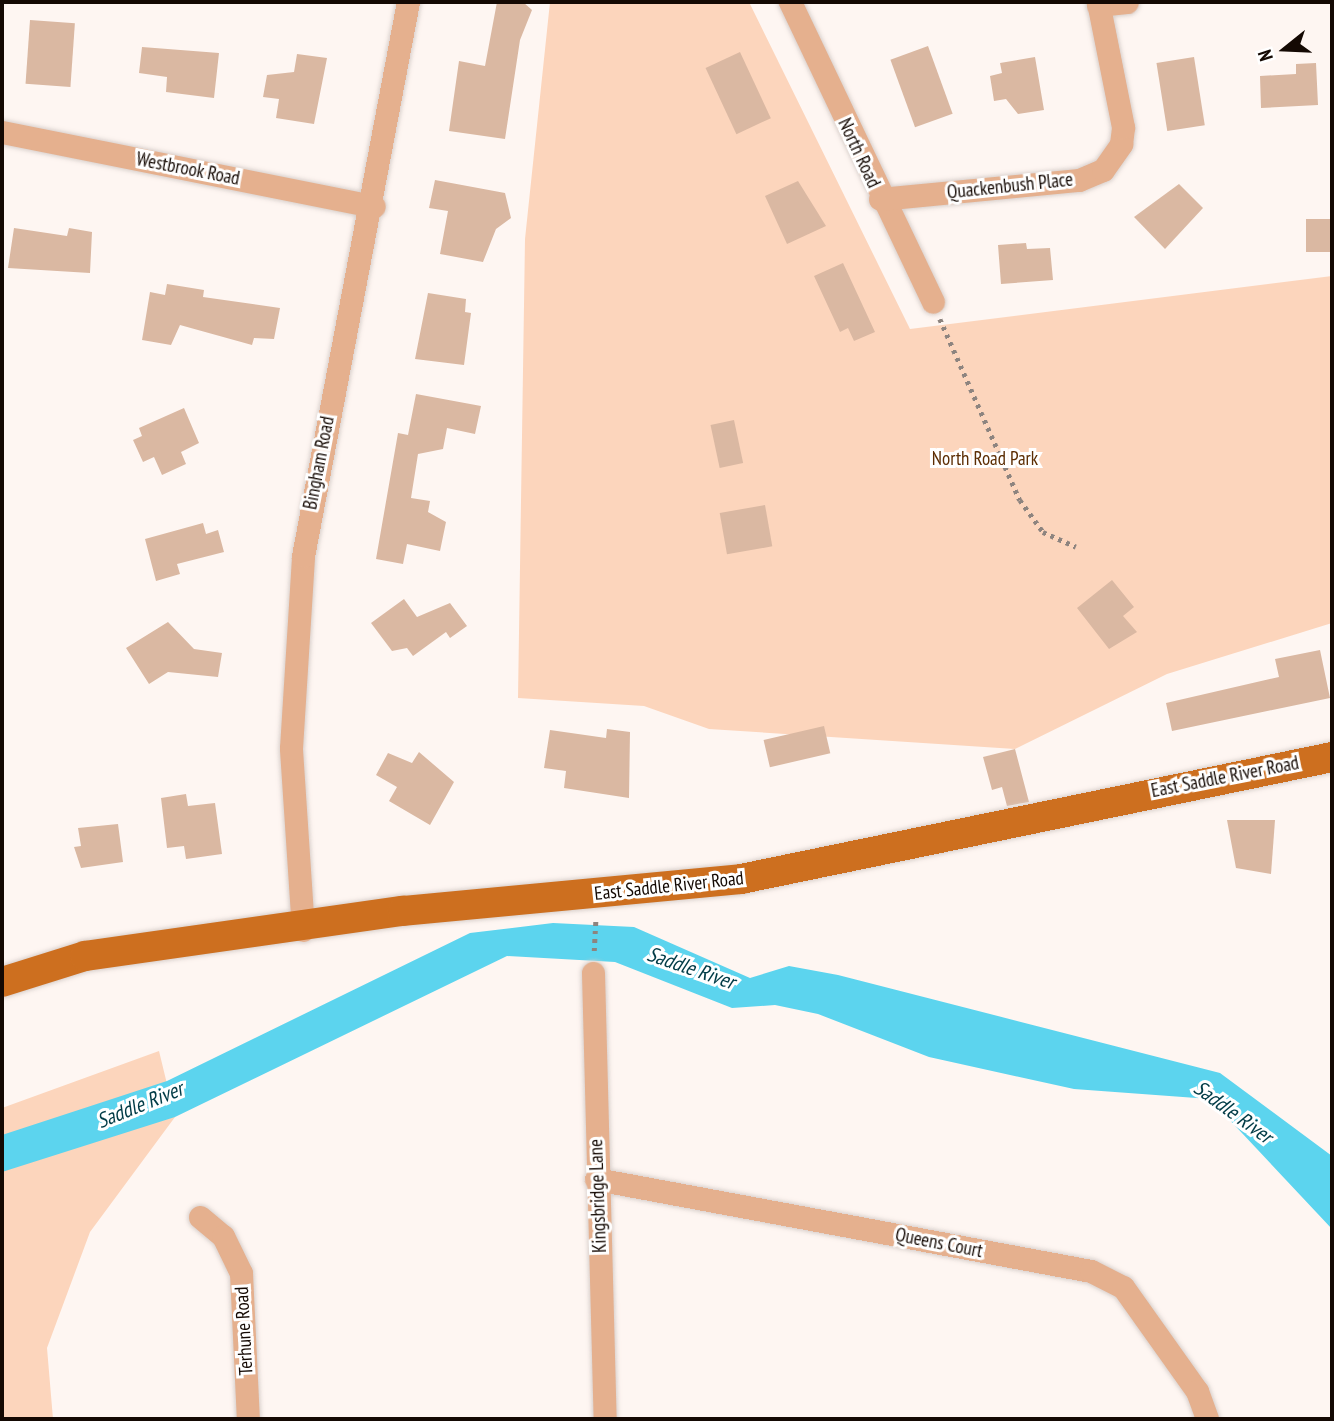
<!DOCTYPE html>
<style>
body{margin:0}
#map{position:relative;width:1334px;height:1421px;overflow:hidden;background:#fef6f2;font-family:"PT Sans Narrow",sans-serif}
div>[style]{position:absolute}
.green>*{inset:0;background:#fcd5bc}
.water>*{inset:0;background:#5cd4ee}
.building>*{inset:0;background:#dab8a2;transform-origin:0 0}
.path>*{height:4.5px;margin-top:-2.25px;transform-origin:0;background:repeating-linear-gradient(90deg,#8d847f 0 3.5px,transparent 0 8.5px)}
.roads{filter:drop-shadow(0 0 2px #d9d0cc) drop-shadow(0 0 2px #d9d0cc)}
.minor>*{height:23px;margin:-11.5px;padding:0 11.5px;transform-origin:11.5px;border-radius:11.5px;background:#e5b08e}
.major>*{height:30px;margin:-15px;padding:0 15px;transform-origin:15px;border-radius:15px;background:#cd6f1f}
span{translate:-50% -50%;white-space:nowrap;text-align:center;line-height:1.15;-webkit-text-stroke:6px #fff;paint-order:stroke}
.street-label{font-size:19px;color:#140903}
.park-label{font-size:19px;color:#5c2d03}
.water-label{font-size:21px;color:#013b46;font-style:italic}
.frame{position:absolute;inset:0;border:4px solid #140903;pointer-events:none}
.north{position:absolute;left:1250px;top:14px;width:70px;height:70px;-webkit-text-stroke:5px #fff;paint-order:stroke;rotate:252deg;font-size:19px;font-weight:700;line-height:28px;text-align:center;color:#140903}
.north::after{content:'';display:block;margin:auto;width:24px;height:32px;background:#140903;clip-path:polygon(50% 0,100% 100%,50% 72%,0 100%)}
</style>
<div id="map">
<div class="green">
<i style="clip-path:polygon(550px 2px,749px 2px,910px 329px,1332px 276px,1332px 623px,1167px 674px,1015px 749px,709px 729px,644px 706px,518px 698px,525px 239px)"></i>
<i style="clip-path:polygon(159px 1051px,175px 1117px,90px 1232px,47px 1348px,53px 1419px,2px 1419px,2px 1108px)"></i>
</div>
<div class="water">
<i style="clip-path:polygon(553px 923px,634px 927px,750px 978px,789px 966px,838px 975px,1220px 1073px,1332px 1156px,1332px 1229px,1210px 1099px,1074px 1089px,929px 1057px,818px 1014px,775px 1005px,732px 1008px,615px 962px,507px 956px,175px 1117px,2px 1172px,2px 1135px,167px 1081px,470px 933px)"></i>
</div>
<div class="building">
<i style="clip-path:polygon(497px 2px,523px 2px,532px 10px,520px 40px,505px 139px,449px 131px,459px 61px,485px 66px)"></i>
<i style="left:30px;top:20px;width:45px;height:64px;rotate:4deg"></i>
<i style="left:928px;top:46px;width:72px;height:40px;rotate:70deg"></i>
<i style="clip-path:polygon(142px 47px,219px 53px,214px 98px,166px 92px,167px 77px,139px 73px)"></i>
<i style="left:740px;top:52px;width:73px;height:38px;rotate:65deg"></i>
<i style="clip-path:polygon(297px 54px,327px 58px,314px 124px,276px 118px,279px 99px,263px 97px,267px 75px,294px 72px)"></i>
<i style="clip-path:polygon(1035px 57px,1044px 110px,1018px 114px,1006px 99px,994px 101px,990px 76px,1002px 73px,1000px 63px)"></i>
<i style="left:1194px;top:57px;width:69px;height:38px;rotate:81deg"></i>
<i style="clip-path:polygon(1316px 63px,1318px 105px,1261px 108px,1260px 76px,1296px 74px,1296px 64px)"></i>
<i style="clip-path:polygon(435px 180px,505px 193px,511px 218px,496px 229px,483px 262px,440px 254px,448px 211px,429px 208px)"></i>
<i style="clip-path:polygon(798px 181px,826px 226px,787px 244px,765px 196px)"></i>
<i style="clip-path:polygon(1179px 184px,1203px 208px,1165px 249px,1134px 217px)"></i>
<i style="left:1332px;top:219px;width:33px;height:26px;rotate:90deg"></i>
<i style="clip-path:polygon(14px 228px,67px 236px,69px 228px,92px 232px,90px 273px,8px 268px)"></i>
<i style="clip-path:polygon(1026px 243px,1027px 249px,1050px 248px,1053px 280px,1001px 284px,998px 245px)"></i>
<i style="clip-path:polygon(843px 263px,875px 332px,854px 341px,848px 328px,840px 332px,814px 276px)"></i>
<i style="clip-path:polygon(167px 284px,204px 290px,203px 297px,280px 308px,274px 339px,254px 338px,252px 345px,180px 325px,171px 345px,142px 340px,150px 292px,165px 295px)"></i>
<i style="clip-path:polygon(428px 293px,466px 299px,465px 312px,471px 313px,464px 365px,415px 359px)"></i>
<i style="clip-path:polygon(416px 394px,481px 406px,475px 434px,447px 428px,443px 449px,418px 454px,411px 498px,430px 501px,428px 512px,446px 522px,440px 551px,407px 544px,403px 564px,376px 559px,398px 433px,408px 435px)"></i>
<i style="clip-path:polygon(184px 408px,199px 443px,181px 452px,186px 464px,162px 475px,154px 457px,143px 462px,133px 440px,142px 436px,139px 428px)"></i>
<i style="left:734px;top:420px;width:44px;height:24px;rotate:78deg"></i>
<i style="left:765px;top:505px;width:42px;height:46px;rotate:80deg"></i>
<i style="clip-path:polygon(203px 523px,206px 534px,218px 530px,224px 552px,177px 564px,180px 574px,156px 581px,145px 539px)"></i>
<i style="clip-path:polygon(1112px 580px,1134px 607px,1123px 616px,1137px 632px,1109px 649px,1077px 608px)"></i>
<i style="clip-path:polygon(404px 599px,417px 617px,450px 603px,467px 626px,450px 638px,446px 632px,413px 656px,407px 648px,392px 651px,371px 623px)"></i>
<i style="clip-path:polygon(168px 622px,194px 649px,222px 653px,218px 677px,168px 672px,149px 684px,126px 648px)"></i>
<i style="clip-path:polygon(1320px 650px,1330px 698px,1172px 731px,1166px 703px,1279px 677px,1275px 659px)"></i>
<i style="left:824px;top:726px;width:28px;height:62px;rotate:77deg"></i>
<i style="clip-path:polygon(607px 729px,630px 732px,629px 798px,564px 788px,566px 771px,544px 768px,550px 730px,606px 738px)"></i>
<i style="clip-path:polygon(1015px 749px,1029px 802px,1007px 806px,1002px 787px,992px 790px,983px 757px)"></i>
<i style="clip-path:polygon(419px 752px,454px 782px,430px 825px,389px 801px,397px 787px,376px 775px,388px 753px,412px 763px)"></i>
<i style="clip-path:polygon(186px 794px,188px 806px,215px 803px,222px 854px,186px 859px,184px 846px,167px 848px,161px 798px)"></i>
<i style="clip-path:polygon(1227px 820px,1275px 820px,1271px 874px,1236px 868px)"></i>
<i style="clip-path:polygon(118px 824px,123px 862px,81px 868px,74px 847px,81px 846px,78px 828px)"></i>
</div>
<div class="path">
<i style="left:940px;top:319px;width:198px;rotate:66.2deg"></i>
<i style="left:1020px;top:500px;width:39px;rotate:54deg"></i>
<i style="left:1043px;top:532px;width:36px;rotate:24deg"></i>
<i style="left:594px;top:951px;width:33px;rotate:-87deg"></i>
</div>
<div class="roads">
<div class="minor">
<i style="left:790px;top:2px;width:332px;rotate:64.5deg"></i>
<i style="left:1098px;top:5px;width:29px;rotate:-6deg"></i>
<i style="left:2px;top:132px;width:379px;rotate:11.3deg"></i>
<i style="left:880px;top:199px;width:200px;rotate:-5.5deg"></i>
<i style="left:1079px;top:180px;width:26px;rotate:-23deg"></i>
<i style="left:1103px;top:170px;width:32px;rotate:-55deg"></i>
<i style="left:1121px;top:144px;width:17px;rotate:-83deg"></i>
<i style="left:1123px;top:127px;width:127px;rotate:-101.3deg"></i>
<i style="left:303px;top:930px;width:182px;rotate:-93.8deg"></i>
<i style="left:291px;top:748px;width:192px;rotate:-86.4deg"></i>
<i style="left:303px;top:556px;width:564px;rotate:-79.27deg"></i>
<i style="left:593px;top:973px;width:446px;rotate:88.5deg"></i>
<i style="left:596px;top:1179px;width:503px;rotate:10.53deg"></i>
<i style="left:1091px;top:1271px;width:36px;rotate:27deg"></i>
<i style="left:1123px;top:1287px;width:128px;rotate:54.6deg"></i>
<i style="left:1197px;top:1391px;width:30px;rotate:70deg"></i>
<i style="left:200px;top:1217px;width:30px;rotate:40deg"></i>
<i style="left:223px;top:1236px;width:41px;rotate:64.1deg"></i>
<i style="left:241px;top:1273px;width:146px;rotate:87.3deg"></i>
</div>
<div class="major">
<i style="left:2px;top:982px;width:87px;rotate:-17.4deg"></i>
<i style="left:85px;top:956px;width:321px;rotate:-8.1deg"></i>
<i style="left:403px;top:911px;width:340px;rotate:-5.4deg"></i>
<i style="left:741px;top:879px;width:603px;rotate:-11.66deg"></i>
</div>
</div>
<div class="street-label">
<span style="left:859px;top:153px;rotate:65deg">North Road</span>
<span style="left:188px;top:169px;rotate:11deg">Westbrook Road</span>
<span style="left:1010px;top:186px;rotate:-6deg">Quackenbush Place</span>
<span style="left:319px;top:463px;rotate:-79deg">Bingham Road</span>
<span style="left:1225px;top:777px;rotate:-11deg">East Saddle River Road</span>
<span style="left:669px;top:886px;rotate:-6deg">East Saddle River Road</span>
<span style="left:598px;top:1196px;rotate:-92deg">Kingsbridge Lane</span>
<span style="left:939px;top:1243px;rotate:11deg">Queens Court</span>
<span style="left:244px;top:1331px;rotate:-93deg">Terhune Road</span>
</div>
<div class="park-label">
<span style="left:985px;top:459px">North Road Park</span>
</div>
<div class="water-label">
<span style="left:691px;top:968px;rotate:19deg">Saddle River</span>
<span style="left:140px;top:1105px;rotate:-22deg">Saddle River</span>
<span style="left:1233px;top:1112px;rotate:36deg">Saddle River</span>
</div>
<div class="frame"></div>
<div class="north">N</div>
</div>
